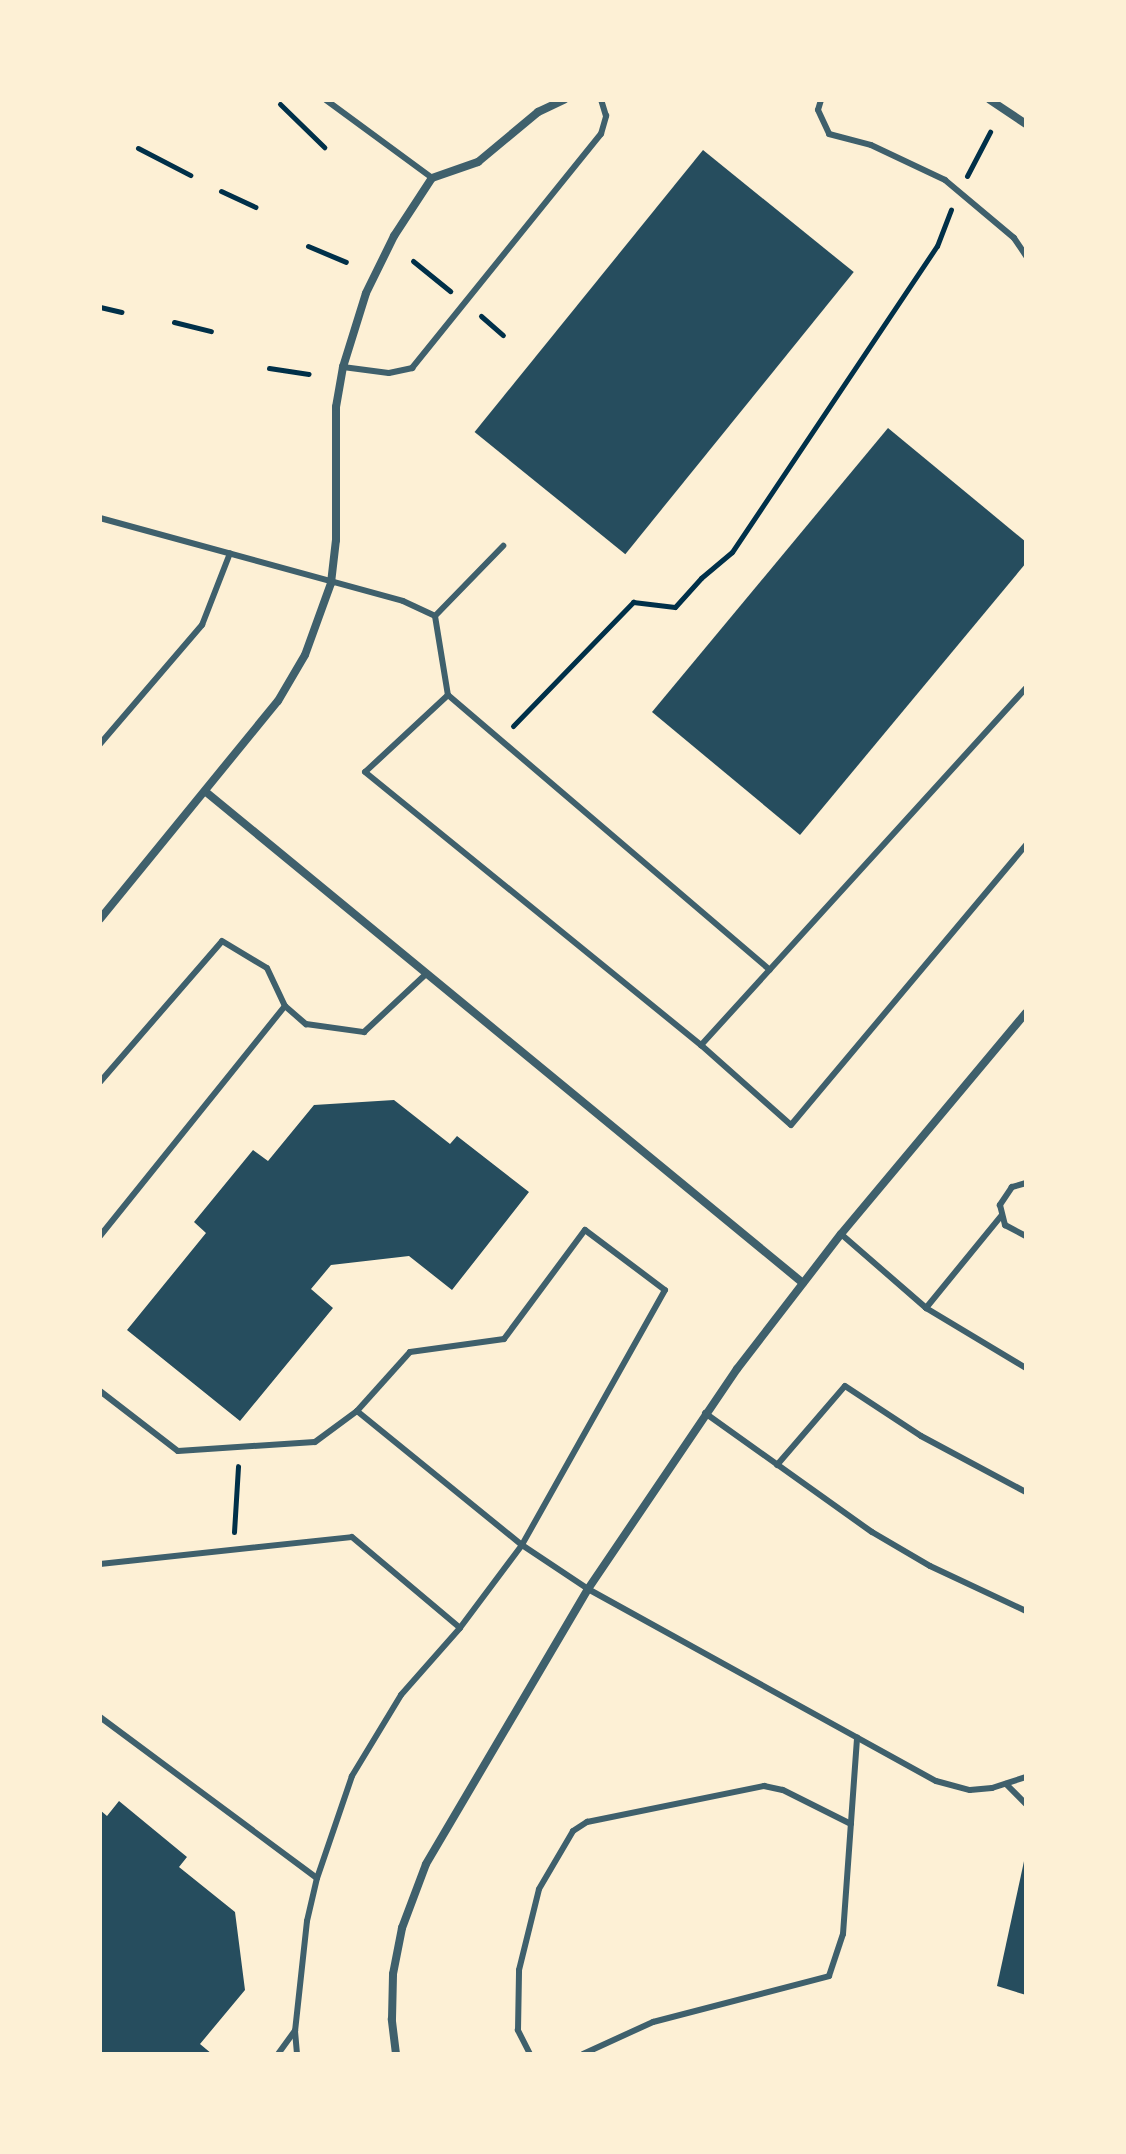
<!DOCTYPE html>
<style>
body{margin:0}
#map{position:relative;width:1126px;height:2154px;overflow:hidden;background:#fdf0d5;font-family:"PT Sans Narrow",sans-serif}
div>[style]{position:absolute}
.building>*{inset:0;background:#264d5e;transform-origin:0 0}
.path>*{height:5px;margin:-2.5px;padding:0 2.5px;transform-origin:2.5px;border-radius:2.5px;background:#003049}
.service>*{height:6px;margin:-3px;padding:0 3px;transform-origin:3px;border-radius:3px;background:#3f606c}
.minor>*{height:8px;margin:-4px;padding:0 4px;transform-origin:4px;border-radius:4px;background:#3f606c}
span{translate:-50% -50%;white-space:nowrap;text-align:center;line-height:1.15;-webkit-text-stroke:8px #fdf0d5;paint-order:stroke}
.frame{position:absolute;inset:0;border:102px solid #fdf0d5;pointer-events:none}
</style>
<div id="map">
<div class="building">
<i style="left:703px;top:150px;width:194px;height:363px;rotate:39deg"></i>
<i style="clip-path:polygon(888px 428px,1026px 542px,1026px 563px,800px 835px,652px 712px)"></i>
<i style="clip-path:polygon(394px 1100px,450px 1144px,457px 1136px,529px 1192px,452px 1290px,409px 1256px,331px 1265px,311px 1289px,333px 1308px,240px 1421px,127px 1330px,206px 1233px,194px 1222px,253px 1150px,268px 1161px,314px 1105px)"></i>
<i style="clip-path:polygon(119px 1801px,187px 1857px,179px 1867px,235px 1912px,245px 1990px,200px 2044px,212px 2054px,100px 2054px,100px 1810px,107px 1816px)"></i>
<i style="clip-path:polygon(1026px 1852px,1026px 1995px,997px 1986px)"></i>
</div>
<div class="path">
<i style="left:280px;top:104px;width:62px;rotate:44.3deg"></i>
<i style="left:138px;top:148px;width:59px;rotate:27.4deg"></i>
<i style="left:967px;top:176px;width:50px;rotate:-62.4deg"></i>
<i style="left:221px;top:191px;width:38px;rotate:25deg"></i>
<i style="left:308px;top:246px;width:41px;rotate:22.8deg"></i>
<i style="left:413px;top:261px;width:48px;rotate:39deg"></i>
<i style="left:100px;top:307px;width:22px;rotate:13deg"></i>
<i style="left:481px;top:316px;width:29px;rotate:41deg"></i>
<i style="left:174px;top:322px;width:38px;rotate:14deg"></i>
<i style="left:269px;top:368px;width:40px;rotate:8.5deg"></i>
<i style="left:513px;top:726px;width:173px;rotate:-45.9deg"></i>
<i style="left:633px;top:602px;width:42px;rotate:6.8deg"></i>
<i style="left:675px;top:607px;width:39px;rotate:-48deg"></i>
<i style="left:701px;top:578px;width:40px;rotate:-40deg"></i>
<i style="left:732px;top:552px;width:368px;rotate:-56.2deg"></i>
<i style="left:937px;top:246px;width:39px;rotate:-69deg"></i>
<i style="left:234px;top:1532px;width:66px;rotate:-86.5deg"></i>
</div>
<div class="service">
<i style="left:326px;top:100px;width:132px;rotate:36.3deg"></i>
<i style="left:821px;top:100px;width:10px;rotate:107deg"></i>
<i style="left:818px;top:110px;width:26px;rotate:65deg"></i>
<i style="left:829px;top:134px;width:43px;rotate:14.7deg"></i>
<i style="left:871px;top:145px;width:82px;rotate:25.3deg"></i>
<i style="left:945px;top:180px;width:90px;rotate:40deg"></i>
<i style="left:1014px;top:238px;width:22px;rotate:56deg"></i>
<i style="left:343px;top:367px;width:46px;rotate:7.4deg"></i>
<i style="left:389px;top:373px;width:24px;rotate:-12deg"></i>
<i style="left:412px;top:368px;width:301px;rotate:-51.1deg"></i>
<i style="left:601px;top:134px;width:19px;rotate:-74deg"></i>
<i style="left:606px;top:116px;width:17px;rotate:-107deg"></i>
<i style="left:100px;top:518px;width:314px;rotate:15.3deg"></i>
<i style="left:403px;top:601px;width:35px;rotate:25deg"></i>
<i style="left:435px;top:616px;width:80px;rotate:80.7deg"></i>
<i style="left:448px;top:695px;width:423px;rotate:40.5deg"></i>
<i style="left:435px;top:616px;width:98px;rotate:-45.8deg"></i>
<i style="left:1026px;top:688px;width:483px;rotate:132.3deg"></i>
<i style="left:701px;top:1045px;width:120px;rotate:41.6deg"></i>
<i style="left:791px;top:1125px;width:366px;rotate:-50deg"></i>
<i style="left:448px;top:695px;width:113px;rotate:137.1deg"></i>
<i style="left:365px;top:772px;width:433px;rotate:39.1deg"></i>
<i style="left:100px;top:744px;width:157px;rotate:-49.4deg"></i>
<i style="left:202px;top:625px;width:77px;rotate:-68.7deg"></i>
<i style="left:100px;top:1082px;width:186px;rotate:-49.1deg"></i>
<i style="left:222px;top:941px;width:52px;rotate:31deg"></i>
<i style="left:267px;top:968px;width:42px;rotate:64.7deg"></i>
<i style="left:1026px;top:1183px;width:15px;rotate:164deg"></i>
<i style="left:1012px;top:1187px;width:22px;rotate:124deg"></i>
<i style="left:1000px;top:1205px;width:21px;rotate:76deg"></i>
<i style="left:1005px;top:1225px;width:24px;rotate:28deg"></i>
<i style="left:841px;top:1234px;width:113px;rotate:41deg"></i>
<i style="left:926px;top:1308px;width:117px;rotate:31deg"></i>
<i style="left:100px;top:1236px;width:295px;rotate:-51.2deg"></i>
<i style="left:285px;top:1006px;width:28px;rotate:41deg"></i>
<i style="left:306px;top:1024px;width:59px;rotate:7.9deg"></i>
<i style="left:364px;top:1032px;width:86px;rotate:-43.1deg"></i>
<i style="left:926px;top:1308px;width:119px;rotate:-50.8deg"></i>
<i style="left:100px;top:1391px;width:98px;rotate:37.6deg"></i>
<i style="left:178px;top:1451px;width:137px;rotate:-3.8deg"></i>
<i style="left:315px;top:1442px;width:52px;rotate:-36.4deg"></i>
<i style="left:357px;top:1411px;width:79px;rotate:-48.1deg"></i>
<i style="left:410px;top:1352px;width:95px;rotate:-7.9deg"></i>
<i style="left:504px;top:1339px;width:136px;rotate:-53.4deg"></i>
<i style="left:585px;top:1230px;width:100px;rotate:36.9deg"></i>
<i style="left:665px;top:1290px;width:292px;rotate:119.3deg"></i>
<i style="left:522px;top:1545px;width:104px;rotate:126.8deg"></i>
<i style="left:460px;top:1628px;width:89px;rotate:131.4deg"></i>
<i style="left:401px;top:1695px;width:95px;rotate:121.2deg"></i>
<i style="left:352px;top:1776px;width:108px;rotate:108.9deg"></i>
<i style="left:317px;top:1878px;width:44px;rotate:103.1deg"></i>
<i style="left:307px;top:1921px;width:111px;rotate:96.2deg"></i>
<i style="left:295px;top:2031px;width:23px;rotate:85deg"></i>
<i style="left:357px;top:1411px;width:213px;rotate:39.1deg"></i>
<i style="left:522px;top:1545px;width:79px;rotate:33.7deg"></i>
<i style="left:588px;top:1589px;width:397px;rotate:28.9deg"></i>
<i style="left:936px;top:1781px;width:35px;rotate:15deg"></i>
<i style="left:970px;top:1790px;width:22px;rotate:-5deg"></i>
<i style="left:992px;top:1788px;width:36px;rotate:-18deg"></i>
<i style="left:705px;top:1413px;width:205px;rotate:35.5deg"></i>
<i style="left:872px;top:1532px;width:67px;rotate:30.4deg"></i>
<i style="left:930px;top:1566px;width:106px;rotate:25.1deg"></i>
<i style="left:777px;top:1465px;width:104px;rotate:-49.3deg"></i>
<i style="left:845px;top:1386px;width:91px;rotate:33.3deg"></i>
<i style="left:921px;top:1436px;width:119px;rotate:28.1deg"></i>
<i style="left:100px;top:1564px;width:253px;rotate:-6.1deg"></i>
<i style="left:352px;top:1537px;width:141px;rotate:40.1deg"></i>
<i style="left:100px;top:1717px;width:270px;rotate:36.6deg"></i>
<i style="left:1006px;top:1784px;width:28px;rotate:45deg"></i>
<i style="left:278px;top:2054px;width:29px;rotate:-54deg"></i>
<i style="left:530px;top:2054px;width:27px;rotate:-117deg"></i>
<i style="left:518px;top:2030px;width:60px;rotate:-89deg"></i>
<i style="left:519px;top:1970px;width:83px;rotate:-76.1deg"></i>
<i style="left:539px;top:1889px;width:67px;rotate:-59.6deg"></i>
<i style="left:573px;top:1831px;width:17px;rotate:-33deg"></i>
<i style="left:587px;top:1822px;width:181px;rotate:-11.5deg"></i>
<i style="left:764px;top:1786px;width:19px;rotate:12deg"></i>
<i style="left:783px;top:1790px;width:76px;rotate:26.6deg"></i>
<i style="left:583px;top:2054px;width:77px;rotate:-24.6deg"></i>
<i style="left:653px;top:2022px;width:182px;rotate:-14.6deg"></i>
<i style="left:829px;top:1976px;width:44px;rotate:-71.6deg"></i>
<i style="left:843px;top:1934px;width:197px;rotate:-85.9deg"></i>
</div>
<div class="minor">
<i style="left:990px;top:100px;width:43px;rotate:33.7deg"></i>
<i style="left:206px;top:792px;width:773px;rotate:39.44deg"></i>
<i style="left:100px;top:919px;width:281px;rotate:-50.8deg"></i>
<i style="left:278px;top:701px;width:53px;rotate:-59.6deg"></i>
<i style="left:305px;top:655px;width:77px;rotate:-70.1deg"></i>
<i style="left:331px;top:583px;width:43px;rotate:-83.4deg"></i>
<i style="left:336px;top:540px;width:133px;rotate:-90deg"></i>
<i style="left:336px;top:407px;width:41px;rotate:-80.1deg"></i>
<i style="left:343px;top:367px;width:77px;rotate:-72.7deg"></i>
<i style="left:366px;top:293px;width:64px;rotate:-63.8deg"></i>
<i style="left:394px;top:236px;width:69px;rotate:-56.8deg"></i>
<i style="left:432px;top:178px;width:49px;rotate:-19.2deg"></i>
<i style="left:478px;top:162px;width:78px;rotate:-39.8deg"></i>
<i style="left:538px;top:112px;width:29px;rotate:-25deg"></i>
<i style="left:396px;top:2054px;width:35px;rotate:-97deg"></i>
<i style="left:392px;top:2019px;width:45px;rotate:-88.7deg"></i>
<i style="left:393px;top:1974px;width:47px;rotate:-78.9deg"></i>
<i style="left:402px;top:1928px;width:68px;rotate:-69.4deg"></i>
<i style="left:426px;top:1864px;width:319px;rotate:-59.5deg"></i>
<i style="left:588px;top:1589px;width:266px;rotate:-55.9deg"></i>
<i style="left:737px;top:1369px;width:170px;rotate:-52.4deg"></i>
<i style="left:841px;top:1234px;width:288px;rotate:-50.1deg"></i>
</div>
<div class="frame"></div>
</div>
